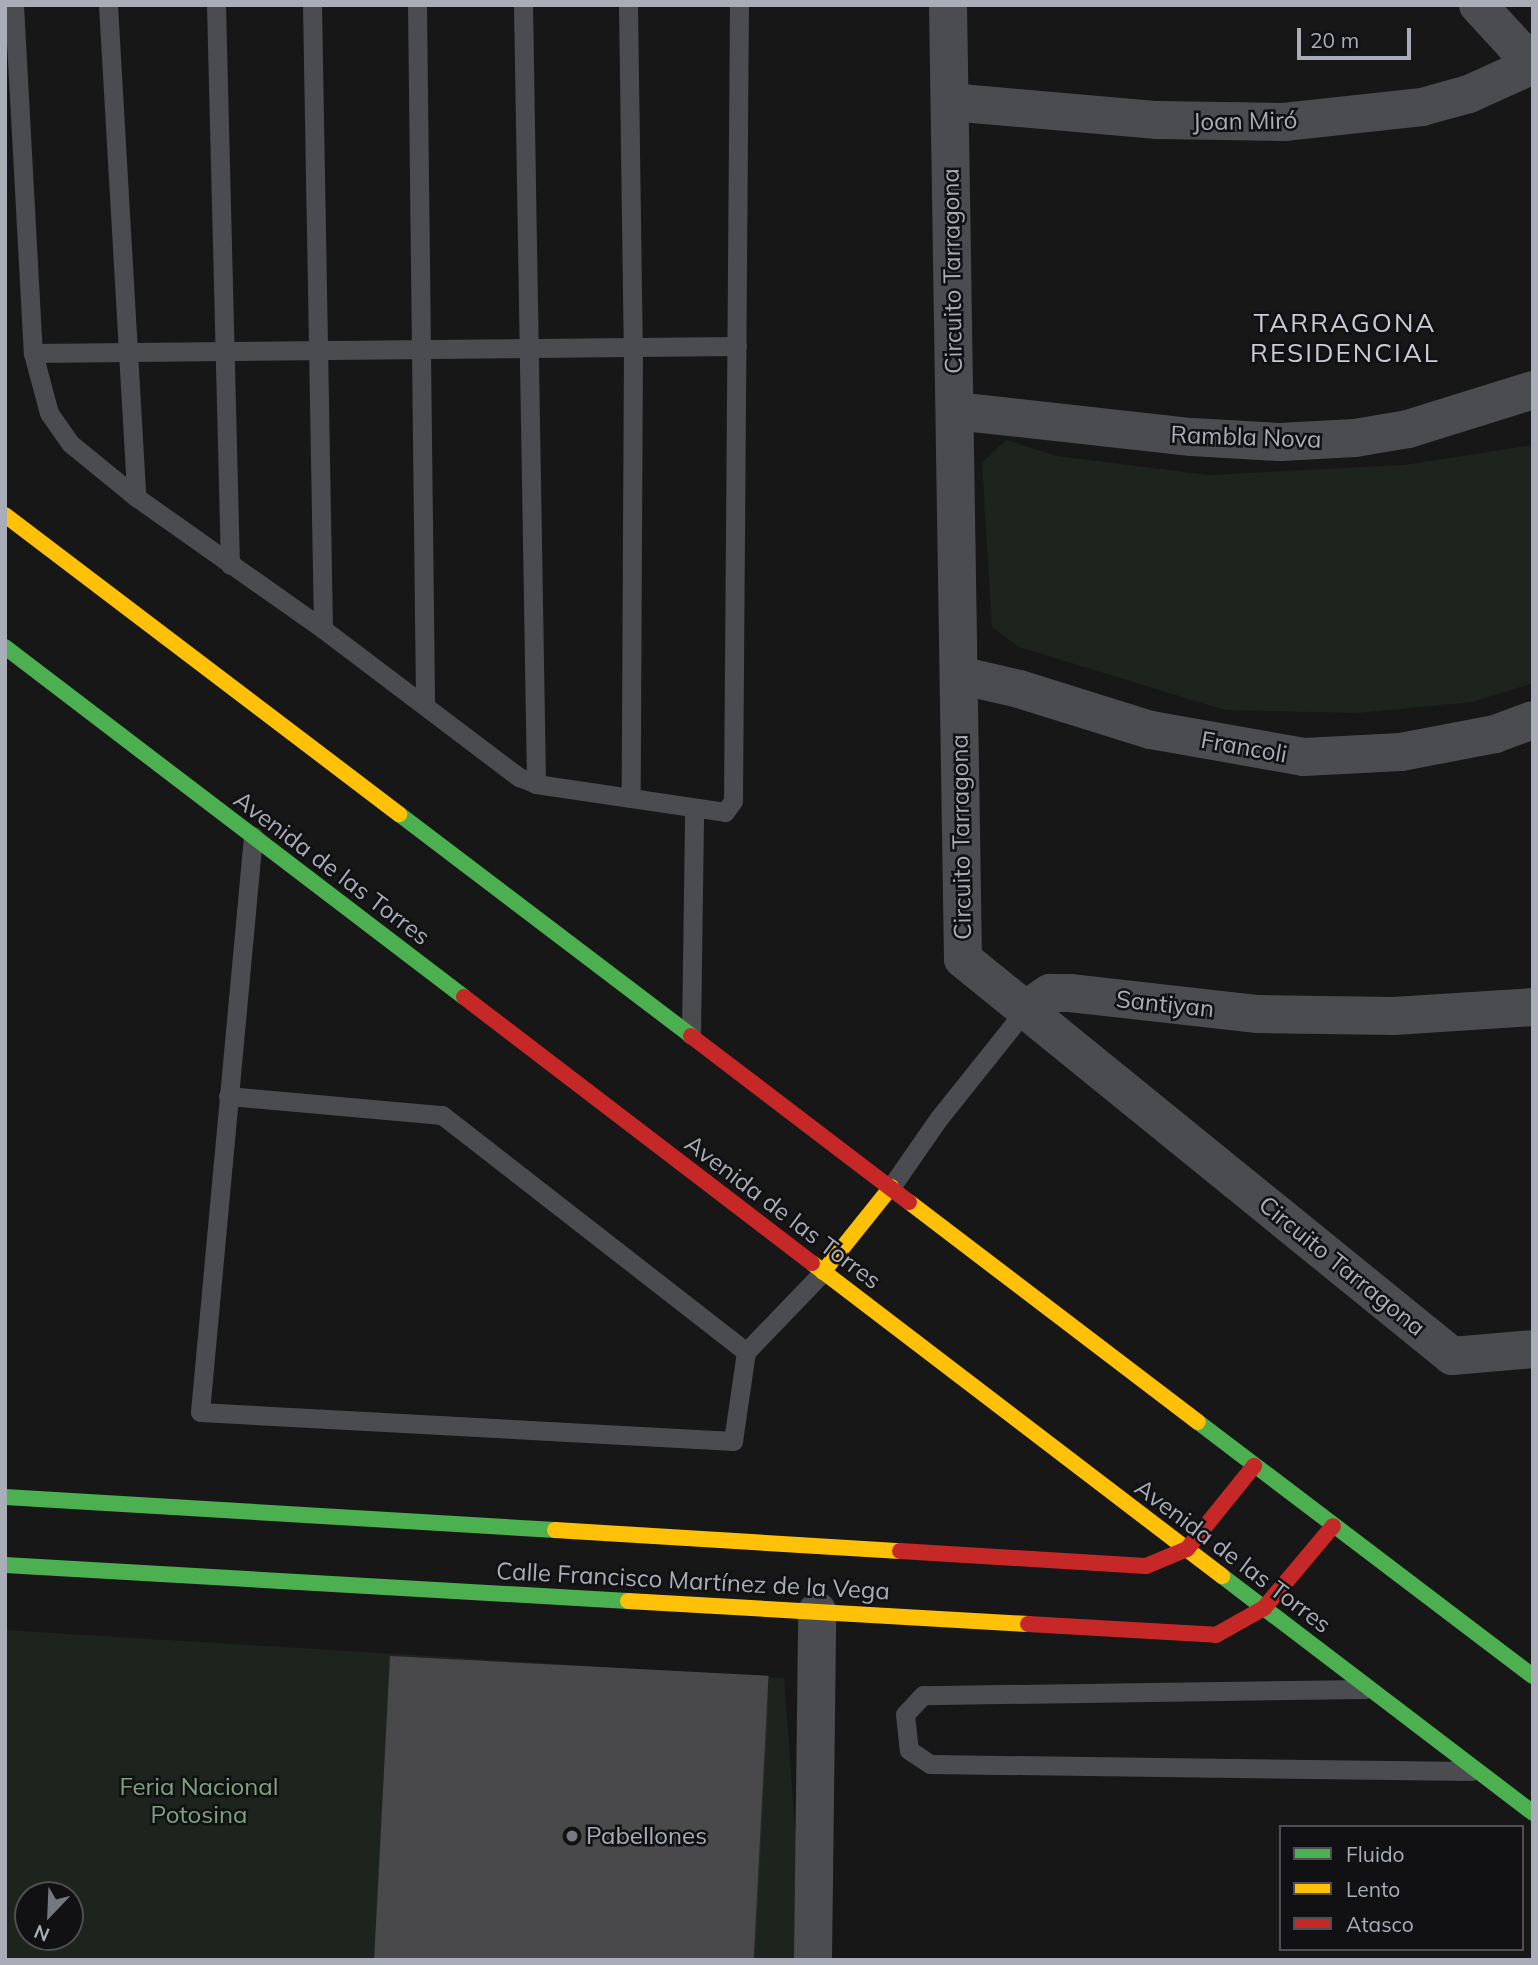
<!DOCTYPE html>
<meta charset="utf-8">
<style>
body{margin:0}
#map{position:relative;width:1538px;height:1965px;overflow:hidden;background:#171717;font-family:Mulish,sans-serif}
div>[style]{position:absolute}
.green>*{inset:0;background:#1d241e}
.lane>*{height:19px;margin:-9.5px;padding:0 9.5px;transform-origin:9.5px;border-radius:9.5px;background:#4b4c50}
.street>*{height:38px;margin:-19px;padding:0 19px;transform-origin:19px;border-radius:19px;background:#4b4c50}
.fast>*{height:16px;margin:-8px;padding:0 8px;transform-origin:8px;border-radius:8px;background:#4caf50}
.slow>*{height:16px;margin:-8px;padding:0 8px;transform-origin:8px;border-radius:8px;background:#ffc107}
.jam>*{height:16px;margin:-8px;padding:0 8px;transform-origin:8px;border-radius:8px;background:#c62828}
.shaded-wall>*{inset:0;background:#29292a}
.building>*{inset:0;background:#49494c;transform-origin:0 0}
.dots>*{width:19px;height:19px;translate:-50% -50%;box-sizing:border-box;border:4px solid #111113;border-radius:50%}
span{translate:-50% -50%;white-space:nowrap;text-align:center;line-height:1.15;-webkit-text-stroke:5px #111113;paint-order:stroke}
.street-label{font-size:24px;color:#a8adb8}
.park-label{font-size:24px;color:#7fa381}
.poi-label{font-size:24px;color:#a8adb8}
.left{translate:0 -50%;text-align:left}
.neighbourhood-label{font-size:26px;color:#c9ccd4;letter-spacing:2px}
.frame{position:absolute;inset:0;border:7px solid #a8adb8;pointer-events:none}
.legend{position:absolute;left:1279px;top:1825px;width:245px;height:126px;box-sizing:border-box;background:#111113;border:2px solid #4d4f55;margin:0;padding:9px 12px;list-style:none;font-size:21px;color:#a8adb8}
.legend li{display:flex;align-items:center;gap:14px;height:35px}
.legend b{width:35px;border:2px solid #4d4f55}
.north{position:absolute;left:14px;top:1881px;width:70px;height:70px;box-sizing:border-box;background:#111113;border:2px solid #4d4f55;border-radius:50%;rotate:203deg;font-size:19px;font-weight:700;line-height:28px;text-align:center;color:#a8adb8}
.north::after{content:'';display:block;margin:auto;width:24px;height:32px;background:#757880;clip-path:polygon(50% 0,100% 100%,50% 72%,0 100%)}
.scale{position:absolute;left:1297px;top:28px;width:114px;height:32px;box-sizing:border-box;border:4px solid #a8adb8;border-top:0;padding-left:9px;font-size:21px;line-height:24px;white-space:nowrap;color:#a8adb8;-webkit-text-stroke:5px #111113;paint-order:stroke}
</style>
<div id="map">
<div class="green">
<i style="clip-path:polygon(1006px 440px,1057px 456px,1208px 475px,1405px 465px,1533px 445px,1533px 683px,1472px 702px,1358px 713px,1225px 710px,1019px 647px,992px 627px,982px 463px)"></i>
<i style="clip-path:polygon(evenodd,5px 1630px,784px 1678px,805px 1960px,5px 1960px,5px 1630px,28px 1895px,70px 1895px,70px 1937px,28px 1937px,28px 1895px)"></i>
</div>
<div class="lane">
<i style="left:14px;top:5px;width:349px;rotate:86.9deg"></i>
<i style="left:33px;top:353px;width:62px;rotate:75.1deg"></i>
<i style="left:49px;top:413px;width:38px;rotate:55deg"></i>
<i style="left:71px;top:444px;width:84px;rotate:39.2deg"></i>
<i style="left:136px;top:497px;width:229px;rotate:35.2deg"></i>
<i style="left:323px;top:629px;width:246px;rotate:37.1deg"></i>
<i style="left:519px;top:777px;width:18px;rotate:22deg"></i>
<i style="left:536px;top:784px;width:191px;rotate:8.4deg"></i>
<i style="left:725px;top:812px;width:14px;rotate:-54deg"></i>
<i style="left:733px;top:801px;width:796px;rotate:-89.57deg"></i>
<i style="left:108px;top:5px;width:493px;rotate:86.7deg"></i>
<i style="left:216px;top:5px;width:560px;rotate:88.57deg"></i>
<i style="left:312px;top:5px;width:624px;rotate:88.99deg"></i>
<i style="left:417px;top:5px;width:699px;rotate:89.34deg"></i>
<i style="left:523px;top:5px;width:779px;rotate:89.04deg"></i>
<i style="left:628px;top:5px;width:342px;rotate:89.2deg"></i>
<i style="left:633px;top:347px;width:451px;rotate:90.3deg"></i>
<i style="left:33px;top:353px;width:704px;rotate:-0.57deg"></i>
<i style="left:253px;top:836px;width:578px;rotate:95.26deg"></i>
<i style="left:200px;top:1412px;width:534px;rotate:3.11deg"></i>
<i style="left:733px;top:1441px;width:90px;rotate:-81.7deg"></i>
<i style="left:746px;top:1352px;width:111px;rotate:-46.1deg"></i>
<i style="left:691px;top:1035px;width:227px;rotate:-89.2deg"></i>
<i style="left:228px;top:1096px;width:215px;rotate:5.1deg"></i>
<i style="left:442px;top:1115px;width:385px;rotate:37.9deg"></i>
<i style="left:891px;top:1187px;width:84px;rotate:-55.2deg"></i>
<i style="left:939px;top:1118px;width:139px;rotate:-51.4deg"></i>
<i style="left:1366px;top:1689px;width:443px;rotate:179.2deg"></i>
<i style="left:923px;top:1695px;width:26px;rotate:133deg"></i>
<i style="left:905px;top:1714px;width:36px;rotate:84deg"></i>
<i style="left:909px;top:1750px;width:25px;rotate:34deg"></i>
<i style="left:930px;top:1764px;width:542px;rotate:0.74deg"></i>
</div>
<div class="street">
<i style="left:948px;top:5px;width:954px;rotate:89.1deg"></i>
<i style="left:963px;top:959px;width:630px;rotate:39.07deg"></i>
<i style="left:1452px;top:1356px;width:81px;rotate:-4.9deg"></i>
<i style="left:1478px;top:5px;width:81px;rotate:47.5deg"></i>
<i style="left:950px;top:102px;width:208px;rotate:5deg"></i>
<i style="left:1157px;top:120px;width:127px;rotate:0.9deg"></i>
<i style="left:1284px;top:122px;width:139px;rotate:-6.2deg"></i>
<i style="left:1422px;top:107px;width:49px;rotate:-15.5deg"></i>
<i style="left:1469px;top:94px;width:70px;rotate:-24.4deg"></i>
<i style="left:955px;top:411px;width:238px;rotate:6.3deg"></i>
<i style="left:1192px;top:437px;width:88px;rotate:3.3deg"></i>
<i style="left:1280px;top:442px;width:75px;rotate:-3.1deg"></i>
<i style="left:1355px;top:438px;width:54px;rotate:-9.6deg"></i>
<i style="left:1408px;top:429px;width:131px;rotate:-17.3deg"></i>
<i style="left:959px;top:675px;width:62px;rotate:13.1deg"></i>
<i style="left:1019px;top:689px;width:138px;rotate:17.3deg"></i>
<i style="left:1151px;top:730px;width:155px;rotate:10deg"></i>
<i style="left:1304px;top:757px;width:97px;rotate:-3deg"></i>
<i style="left:1401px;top:752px;width:96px;rotate:-10.8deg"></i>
<i style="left:1495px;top:734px;width:40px;rotate:-20.2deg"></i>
<i style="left:1026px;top:1009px;width:29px;rotate:-34deg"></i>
<i style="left:1050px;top:993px;width:20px"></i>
<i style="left:1070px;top:993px;width:189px;rotate:6.4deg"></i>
<i style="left:1258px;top:1014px;width:136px;rotate:0.8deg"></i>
<i style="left:1394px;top:1016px;width:139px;rotate:-3.7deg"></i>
<i style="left:813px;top:1960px;width:349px;rotate:-89.3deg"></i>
</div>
<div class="fast">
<i style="left:5px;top:647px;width:577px;rotate:37.33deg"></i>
<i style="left:399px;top:814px;width:367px;rotate:37.2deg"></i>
<i style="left:1198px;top:1422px;width:420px;rotate:37.2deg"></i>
<i style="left:5px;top:1497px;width:551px;rotate:3.43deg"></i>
<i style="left:5px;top:1565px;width:624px;rotate:3.31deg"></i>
<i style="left:1222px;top:1576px;width:391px;rotate:37.3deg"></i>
</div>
<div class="slow">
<i style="left:5px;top:515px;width:495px;rotate:37.2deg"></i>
<i style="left:909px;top:1202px;width:363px;rotate:37.3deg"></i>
<i style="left:812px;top:1263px;width:516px;rotate:37.36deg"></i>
<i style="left:823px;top:1272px;width:109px;rotate:-51.3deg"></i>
<i style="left:555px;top:1530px;width:346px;rotate:3.5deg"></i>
<i style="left:628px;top:1601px;width:401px;rotate:3.3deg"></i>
</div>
<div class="jam">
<i style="left:464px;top:997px;width:438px;rotate:37.4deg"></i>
<i style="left:691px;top:1036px;width:274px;rotate:37.3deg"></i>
<i style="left:900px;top:1551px;width:246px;rotate:3.5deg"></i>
<i style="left:1146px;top:1566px;width:44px;rotate:-22.5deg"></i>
<i style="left:1187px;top:1549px;width:107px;rotate:-51.1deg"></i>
<i style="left:1028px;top:1624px;width:188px;rotate:3.3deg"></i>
<i style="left:1216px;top:1635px;width:55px;rotate:-29.4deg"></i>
<i style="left:1264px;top:1608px;width:107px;rotate:-49.9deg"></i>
</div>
<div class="shaded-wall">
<i style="clip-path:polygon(768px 1678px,768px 1711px,755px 1960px,753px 1960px)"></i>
</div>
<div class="building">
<i style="left:390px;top:1656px;width:379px;height:304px;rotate:3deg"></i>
</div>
<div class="dots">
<i style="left:572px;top:1836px;background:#757880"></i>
</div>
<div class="street-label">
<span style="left:1245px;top:121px;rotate:-1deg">Joan Miró</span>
<span style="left:952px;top:271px;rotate:-91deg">Circuito Tarragona</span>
<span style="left:1246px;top:437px;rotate:2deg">Rambla Nova</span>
<span style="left:1244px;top:747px;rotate:10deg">Francoli</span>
<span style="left:961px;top:837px;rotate:-91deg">Circuito Tarragona</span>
<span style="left:332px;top:868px;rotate:37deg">Avenida de las Torres</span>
<span style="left:1165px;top:1004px;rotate:6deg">Santiyan</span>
<span style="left:783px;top:1212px;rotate:37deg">Avenida de las Torres</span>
<span style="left:1342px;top:1266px;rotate:39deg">Circuito Tarragona</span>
<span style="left:1233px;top:1556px;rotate:37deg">Avenida de las Torres</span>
<span style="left:693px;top:1581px;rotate:3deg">Calle Francisco Martínez de la Vega</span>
</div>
<div class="park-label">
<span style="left:199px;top:1801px">Feria Nacional<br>Potosina</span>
</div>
<div class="poi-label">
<span class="left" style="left:586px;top:1836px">Pabellones</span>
</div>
<div class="neighbourhood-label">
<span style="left:1345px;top:338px">TARRAGONA<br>RESIDENCIAL</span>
</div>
<div class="frame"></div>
<ul class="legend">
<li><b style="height:9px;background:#4caf50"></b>Fluido</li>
<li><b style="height:9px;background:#ffc107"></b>Lento</li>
<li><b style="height:9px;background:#c62828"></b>Atasco</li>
</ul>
<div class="north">N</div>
<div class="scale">20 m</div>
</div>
